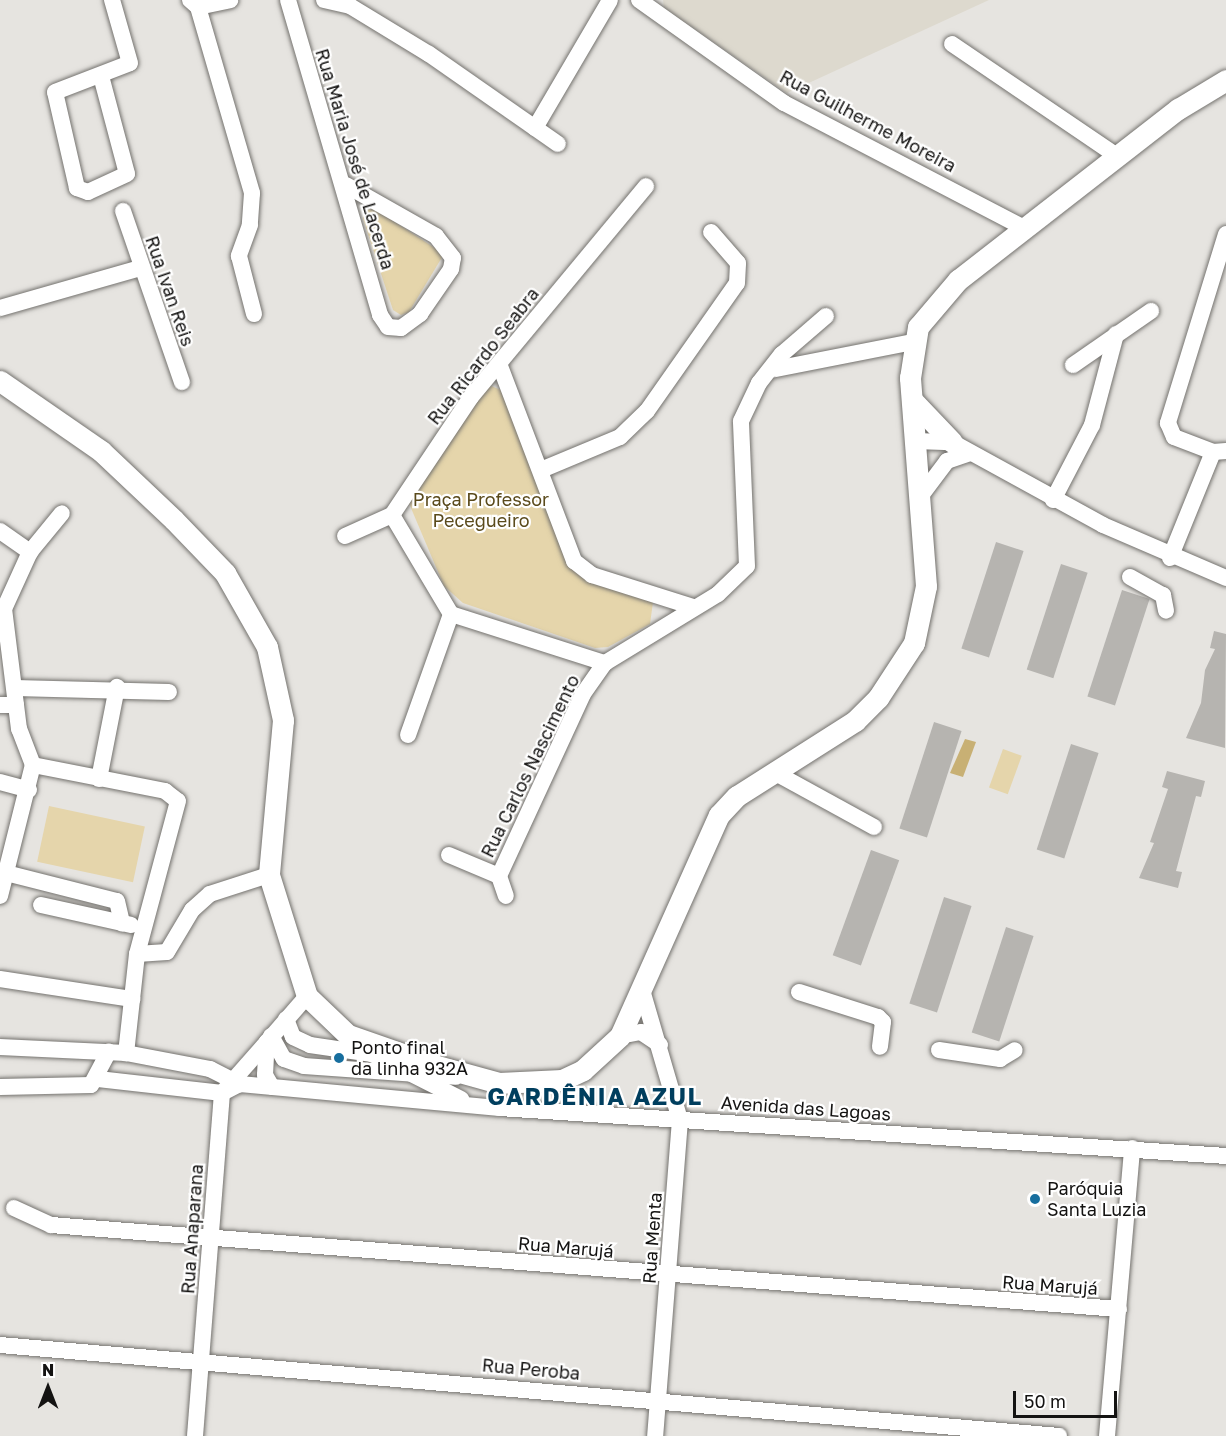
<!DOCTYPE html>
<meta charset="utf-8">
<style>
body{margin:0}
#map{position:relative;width:1226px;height:1436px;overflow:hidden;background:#e6e4e0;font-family:"Golos Text",sans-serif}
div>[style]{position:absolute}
.built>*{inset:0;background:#ddd9ce}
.green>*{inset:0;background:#e5d5ab;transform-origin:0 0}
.water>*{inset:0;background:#c8b074}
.building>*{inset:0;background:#b6b4b0;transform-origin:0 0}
.roads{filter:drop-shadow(0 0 2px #74726e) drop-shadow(0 0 2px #74726e)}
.minor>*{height:16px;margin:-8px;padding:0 8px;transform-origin:8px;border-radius:8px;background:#fff}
.major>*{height:21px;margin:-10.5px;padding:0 10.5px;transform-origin:10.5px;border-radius:10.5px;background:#fff}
.dots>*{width:16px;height:16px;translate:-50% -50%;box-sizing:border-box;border:3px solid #fff;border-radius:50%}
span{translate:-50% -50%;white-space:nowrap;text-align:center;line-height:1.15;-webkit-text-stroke:4.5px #fff;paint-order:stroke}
.street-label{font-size:18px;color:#141312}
.park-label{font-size:18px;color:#5a4a1b}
.poi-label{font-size:18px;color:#141312}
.left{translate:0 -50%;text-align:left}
.district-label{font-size:24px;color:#003e5e;font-weight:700;letter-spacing:1.5px}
.north{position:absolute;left:18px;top:1358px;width:60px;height:60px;-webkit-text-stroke:4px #fff;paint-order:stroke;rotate:0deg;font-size:16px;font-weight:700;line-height:24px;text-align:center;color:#141312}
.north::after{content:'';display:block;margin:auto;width:21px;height:27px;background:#141312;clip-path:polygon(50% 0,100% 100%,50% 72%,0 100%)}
.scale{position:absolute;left:1013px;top:1391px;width:104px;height:27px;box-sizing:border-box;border:3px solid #141312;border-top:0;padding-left:8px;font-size:18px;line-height:21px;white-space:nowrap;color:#141312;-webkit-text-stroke:4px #fff;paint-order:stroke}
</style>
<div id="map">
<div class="built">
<i style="clip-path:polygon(663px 0,989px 0,787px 93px,664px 8px)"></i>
</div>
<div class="green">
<i style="clip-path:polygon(375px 209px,444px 254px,409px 312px,401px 315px,393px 310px,363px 219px,364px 210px)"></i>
<i style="clip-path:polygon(489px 385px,503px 391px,573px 565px,653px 602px,650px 624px,608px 647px,595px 648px,463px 603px,444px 586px,408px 501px)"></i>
<i style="left:1003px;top:749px;width:20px;height:41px;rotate:20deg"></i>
<i style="left:49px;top:806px;width:98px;height:57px;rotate:12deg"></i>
</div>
<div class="water">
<i style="clip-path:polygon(965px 739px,976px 742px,963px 777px,950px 773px)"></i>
</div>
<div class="building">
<i style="left:996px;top:542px;width:29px;height:112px;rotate:18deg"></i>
<i style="left:1061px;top:564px;width:28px;height:111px;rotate:18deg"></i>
<i style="left:1122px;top:590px;width:29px;height:112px;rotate:18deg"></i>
<i style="clip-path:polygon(1214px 631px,1226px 634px,1225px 748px,1186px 738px,1201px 703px,1205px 670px,1215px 649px,1210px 648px)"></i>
<i style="left:934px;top:722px;width:29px;height:112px;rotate:18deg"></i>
<i style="left:1071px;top:744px;width:29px;height:111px;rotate:18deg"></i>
<i style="clip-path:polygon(1167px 771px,1205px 781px,1201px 797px,1196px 796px,1176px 871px,1182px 872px,1178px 888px,1139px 878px,1154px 843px,1150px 842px,1168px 789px,1162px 787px)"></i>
<i style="left:871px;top:850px;width:30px;height:112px;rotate:20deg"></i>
<i style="left:944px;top:897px;width:29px;height:112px;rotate:18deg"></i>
<i style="left:1006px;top:927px;width:29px;height:111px;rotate:18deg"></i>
</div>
<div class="roads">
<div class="minor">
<i style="left:190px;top:0;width:11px;rotate:41deg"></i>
<i style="left:198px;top:7px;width:194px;rotate:73.8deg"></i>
<i style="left:252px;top:193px;width:32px;rotate:94deg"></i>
<i style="left:250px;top:225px;width:33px;rotate:110deg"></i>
<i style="left:239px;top:256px;width:60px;rotate:75.5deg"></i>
<i style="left:288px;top:0;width:328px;rotate:73.7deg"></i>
<i style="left:380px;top:315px;width:14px;rotate:56deg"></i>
<i style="left:388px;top:327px;width:13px;rotate:4deg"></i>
<i style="left:401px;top:328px;width:24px;rotate:-36deg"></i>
<i style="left:420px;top:314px;width:55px;rotate:-55.4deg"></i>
<i style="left:451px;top:269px;width:11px;rotate:-80deg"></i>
<i style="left:453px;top:258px;width:28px;rotate:-128deg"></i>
<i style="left:436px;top:236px;width:103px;rotate:-150.5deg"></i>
<i style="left:324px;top:0;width:27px;rotate:13deg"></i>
<i style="left:350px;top:6px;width:92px;rotate:31.3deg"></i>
<i style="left:429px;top:54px;width:157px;rotate:34.9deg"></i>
<i style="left:639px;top:0;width:178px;rotate:35.4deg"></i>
<i style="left:784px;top:103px;width:271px;rotate:27.5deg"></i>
<i style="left:198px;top:7px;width:33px;rotate:-12deg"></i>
<i style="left:952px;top:44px;width:201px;rotate:34.2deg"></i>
<i style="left:101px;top:76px;width:101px;rotate:75.1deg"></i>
<i style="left:127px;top:174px;width:43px;rotate:155.2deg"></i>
<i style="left:88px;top:192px;width:12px;rotate:-160deg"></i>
<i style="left:77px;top:188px;width:98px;rotate:-102.9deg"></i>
<i style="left:55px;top:92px;width:80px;rotate:-21.1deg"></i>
<i style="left:130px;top:63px;width:66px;rotate:-105.9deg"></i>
<i style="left:535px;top:128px;width:148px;rotate:-59.6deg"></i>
<i style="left:123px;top:211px;width:181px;rotate:71deg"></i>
<i style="left:1226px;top:234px;width:198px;rotate:107.1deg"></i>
<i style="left:1168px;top:423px;width:15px;rotate:67deg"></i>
<i style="left:1174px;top:437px;width:42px;rotate:21deg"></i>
<i style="left:1213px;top:452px;width:13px;rotate:-4deg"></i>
<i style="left:0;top:308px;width:146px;rotate:-15.9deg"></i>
<i style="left:1073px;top:365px;width:95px;rotate:-34.7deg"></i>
<i style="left:500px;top:366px;width:209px;rotate:69.2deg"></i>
<i style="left:574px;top:561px;width:23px;rotate:38deg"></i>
<i style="left:592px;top:575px;width:106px;rotate:17.6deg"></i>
<i style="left:775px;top:369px;width:141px;rotate:-11.1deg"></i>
<i style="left:915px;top:441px;width:37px;rotate:2deg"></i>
<i style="left:952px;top:442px;width:172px;rotate:28.8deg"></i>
<i style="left:1103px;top:525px;width:134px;rotate:23.3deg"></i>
<i style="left:541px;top:470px;width:86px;rotate:-22.7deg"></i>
<i style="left:620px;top:437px;width:37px;rotate:-44deg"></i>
<i style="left:647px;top:411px;width:156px;rotate:-54.9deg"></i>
<i style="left:737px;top:283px;width:20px;rotate:-87deg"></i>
<i style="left:738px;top:263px;width:41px;rotate:-131.1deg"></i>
<i style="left:920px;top:497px;width:45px;rotate:-53.1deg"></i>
<i style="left:947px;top:461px;width:24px;rotate:-19deg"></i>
<i style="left:1053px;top:500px;width:85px;rotate:-62.5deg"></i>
<i style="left:1092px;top:425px;width:94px;rotate:-75.2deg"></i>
<i style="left:392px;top:515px;width:115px;rotate:59.2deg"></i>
<i style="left:451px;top:614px;width:162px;rotate:17.7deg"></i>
<i style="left:0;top:531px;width:37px;rotate:35deg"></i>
<i style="left:345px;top:536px;width:51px;rotate:-24.1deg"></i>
<i style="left:392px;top:515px;width:142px;rotate:-56.2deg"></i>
<i style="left:471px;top:397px;width:274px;rotate:-50.3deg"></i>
<i style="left:1170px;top:558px;width:114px;rotate:-67.9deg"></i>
<i style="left:1130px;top:577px;width:38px;rotate:29deg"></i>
<i style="left:1163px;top:595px;width:16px;rotate:79deg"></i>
<i style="left:15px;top:688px;width:154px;rotate:1.5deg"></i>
<i style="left:0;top:705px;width:16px"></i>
<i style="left:408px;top:735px;width:128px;rotate:-70.4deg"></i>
<i style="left:33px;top:765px;width:135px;rotate:11.1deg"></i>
<i style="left:165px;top:791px;width:16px;rotate:38deg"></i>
<i style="left:178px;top:801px;width:158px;rotate:105deg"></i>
<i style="left:137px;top:954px;width:100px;rotate:96.3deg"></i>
<i style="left:774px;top:772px;width:114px;rotate:28.8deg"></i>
<i style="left:99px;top:779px;width:94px;rotate:-78.9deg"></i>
<i style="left:0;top:782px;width:30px;rotate:15deg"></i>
<i style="left:449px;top:855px;width:54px;rotate:22.8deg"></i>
<i style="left:499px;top:876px;width:21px;rotate:71deg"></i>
<i style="left:6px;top:873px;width:114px;rotate:14.2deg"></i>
<i style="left:117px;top:901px;width:23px;rotate:77deg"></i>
<i style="left:499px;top:876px;width:200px;rotate:-65.2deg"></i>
<i style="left:583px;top:694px;width:38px;rotate:-55deg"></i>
<i style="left:605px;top:663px;width:132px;rotate:-31.4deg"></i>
<i style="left:718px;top:594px;width:40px;rotate:-44deg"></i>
<i style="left:747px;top:566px;width:145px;rotate:-92.4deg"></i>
<i style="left:741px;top:421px;width:42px;rotate:-64.7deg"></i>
<i style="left:759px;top:383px;width:37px;rotate:-52deg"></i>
<i style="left:782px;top:354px;width:58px;rotate:-40.8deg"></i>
<i style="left:0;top:896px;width:135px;rotate:-75.9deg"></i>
<i style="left:33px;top:765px;width:39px;rotate:-111deg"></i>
<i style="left:19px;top:729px;width:121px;rotate:-97.1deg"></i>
<i style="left:4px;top:609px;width:63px;rotate:-65.5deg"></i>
<i style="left:30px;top:552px;width:50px;rotate:-50.6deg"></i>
<i style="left:41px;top:905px;width:92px;rotate:12.5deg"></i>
<i style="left:137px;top:954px;width:30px;rotate:-4deg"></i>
<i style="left:167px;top:952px;width:49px;rotate:-59.2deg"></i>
<i style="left:192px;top:910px;width:24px;rotate:-42deg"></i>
<i style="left:210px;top:894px;width:62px;rotate:-17.9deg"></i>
<i style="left:0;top:979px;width:134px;rotate:8.6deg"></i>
<i style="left:642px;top:990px;width:135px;rotate:73.7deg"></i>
<i style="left:680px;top:1120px;width:317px;rotate:94.5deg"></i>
<i style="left:799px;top:992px;width:83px;rotate:17.6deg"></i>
<i style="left:878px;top:1017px;width:7px;rotate:45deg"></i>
<i style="left:883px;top:1022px;width:25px;rotate:97deg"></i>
<i style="left:286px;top:1019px;width:19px;rotate:69deg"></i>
<i style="left:293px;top:1037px;width:19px;rotate:25deg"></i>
<i style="left:310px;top:1045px;width:63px;rotate:8.3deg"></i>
<i style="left:372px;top:1054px;width:100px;rotate:26.8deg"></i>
<i style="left:271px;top:1036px;width:26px;rotate:61deg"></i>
<i style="left:284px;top:1059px;width:21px;rotate:19deg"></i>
<i style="left:304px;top:1066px;width:152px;rotate:4.1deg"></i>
<i style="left:620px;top:1036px;width:21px;rotate:-11deg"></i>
<i style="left:641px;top:1032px;width:23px;rotate:34deg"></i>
<i style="left:0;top:1047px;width:126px;rotate:2.7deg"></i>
<i style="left:126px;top:1053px;width:86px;rotate:10.8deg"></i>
<i style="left:210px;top:1069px;width:34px;rotate:27deg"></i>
<i style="left:939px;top:1050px;width:62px;rotate:8.4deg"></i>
<i style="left:1000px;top:1059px;width:17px;rotate:-31deg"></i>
<i style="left:98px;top:1079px;width:125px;rotate:6.4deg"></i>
<i style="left:222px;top:1093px;width:20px;rotate:-27deg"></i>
<i style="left:240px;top:1084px;width:261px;rotate:5.3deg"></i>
<i style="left:500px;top:1108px;width:728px;rotate:3.78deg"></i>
<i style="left:0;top:1087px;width:91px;rotate:-1.3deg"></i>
<i style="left:91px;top:1085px;width:38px;rotate:-62deg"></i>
<i style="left:272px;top:1087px;width:14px;rotate:-120deg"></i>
<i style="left:265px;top:1075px;width:33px;rotate:-87deg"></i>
<i style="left:267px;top:1042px;width:61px;rotate:-49deg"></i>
<i style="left:14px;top:1208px;width:41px;rotate:24.7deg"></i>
<i style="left:51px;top:1225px;width:1071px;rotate:4.5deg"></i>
<i style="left:0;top:1345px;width:1063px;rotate:4.91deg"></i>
<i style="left:195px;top:1436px;width:344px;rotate:-85.5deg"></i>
<i style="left:222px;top:1093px;width:68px;rotate:-48.6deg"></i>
<i style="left:1107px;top:1436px;width:289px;rotate:-85deg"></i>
</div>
<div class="major">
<i style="left:0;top:381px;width:123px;rotate:34.7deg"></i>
<i style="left:101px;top:451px;width:100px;rotate:43.4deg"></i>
<i style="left:174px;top:520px;width:74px;rotate:46.1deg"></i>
<i style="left:225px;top:573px;width:85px;rotate:60.4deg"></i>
<i style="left:267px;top:647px;width:75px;rotate:77.6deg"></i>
<i style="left:283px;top:720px;width:156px;rotate:95.2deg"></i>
<i style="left:269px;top:875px;width:127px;rotate:72.6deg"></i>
<i style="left:307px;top:996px;width:57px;rotate:43.6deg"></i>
<i style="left:348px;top:1035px;width:91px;rotate:19.2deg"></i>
<i style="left:434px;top:1065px;width:67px;rotate:15.5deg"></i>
<i style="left:499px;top:1083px;width:63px;rotate:-2.7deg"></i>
<i style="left:562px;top:1080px;width:23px;rotate:-25deg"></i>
<i style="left:583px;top:1070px;width:50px;rotate:-42.6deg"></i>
<i style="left:620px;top:1036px;width:242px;rotate:-65.9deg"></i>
<i style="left:719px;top:815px;width:26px;rotate:-47deg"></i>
<i style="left:737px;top:796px;width:140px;rotate:-32.4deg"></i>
<i style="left:855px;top:721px;width:33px;rotate:-45deg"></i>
<i style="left:878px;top:698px;width:66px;rotate:-56.8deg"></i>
<i style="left:914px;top:643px;width:58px;rotate:-78.1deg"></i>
<i style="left:926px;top:586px;width:209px;rotate:-94.4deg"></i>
<i style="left:910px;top:378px;width:52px;rotate:-81.1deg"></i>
<i style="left:918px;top:327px;width:62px;rotate:-49.6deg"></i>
<i style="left:958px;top:280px;width:279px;rotate:-37.9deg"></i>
<i style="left:1178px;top:109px;width:56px;rotate:-31.1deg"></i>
<i style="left:912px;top:400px;width:58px;rotate:46.4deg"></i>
</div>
</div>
<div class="dots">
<i style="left:339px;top:1058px;background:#176e9e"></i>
<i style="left:1035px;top:1199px;background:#176e9e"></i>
</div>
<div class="street-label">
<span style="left:868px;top:121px;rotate:28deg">Rua Guilherme Moreira</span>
<span style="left:355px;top:159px;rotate:73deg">Rua Maria José de Lacerda</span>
<span style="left:170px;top:291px;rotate:71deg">Rua Ivan Reis</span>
<span style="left:483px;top:356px;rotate:-52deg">Rua Ricardo Seabra</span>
<span style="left:530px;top:766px;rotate:-64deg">Rua Carlos Nascimento</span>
<span style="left:806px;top:1108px;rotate:4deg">Avenida das Lagoas</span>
<span style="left:192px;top:1229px;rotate:-86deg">Rua Anaparana</span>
<span style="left:652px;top:1238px;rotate:-86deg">Rua Menta</span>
<span style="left:566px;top:1247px;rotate:5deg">Rua Marujá</span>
<span style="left:1050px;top:1285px;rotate:4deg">Rua Marujá</span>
<span style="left:531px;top:1369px;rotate:5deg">Rua Peroba</span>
</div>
<div class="park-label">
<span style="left:481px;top:510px">Praça Professor<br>Pecegueiro</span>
</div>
<div class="poi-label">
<span class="left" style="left:351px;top:1058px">Ponto final<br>da linha 932A</span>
<span class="left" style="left:1047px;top:1199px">Paróquia<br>Santa Luzia</span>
</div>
<div class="district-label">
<span style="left:595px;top:1096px">GARDÊNIA AZUL</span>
</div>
<div class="north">N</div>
<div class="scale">50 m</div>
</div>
